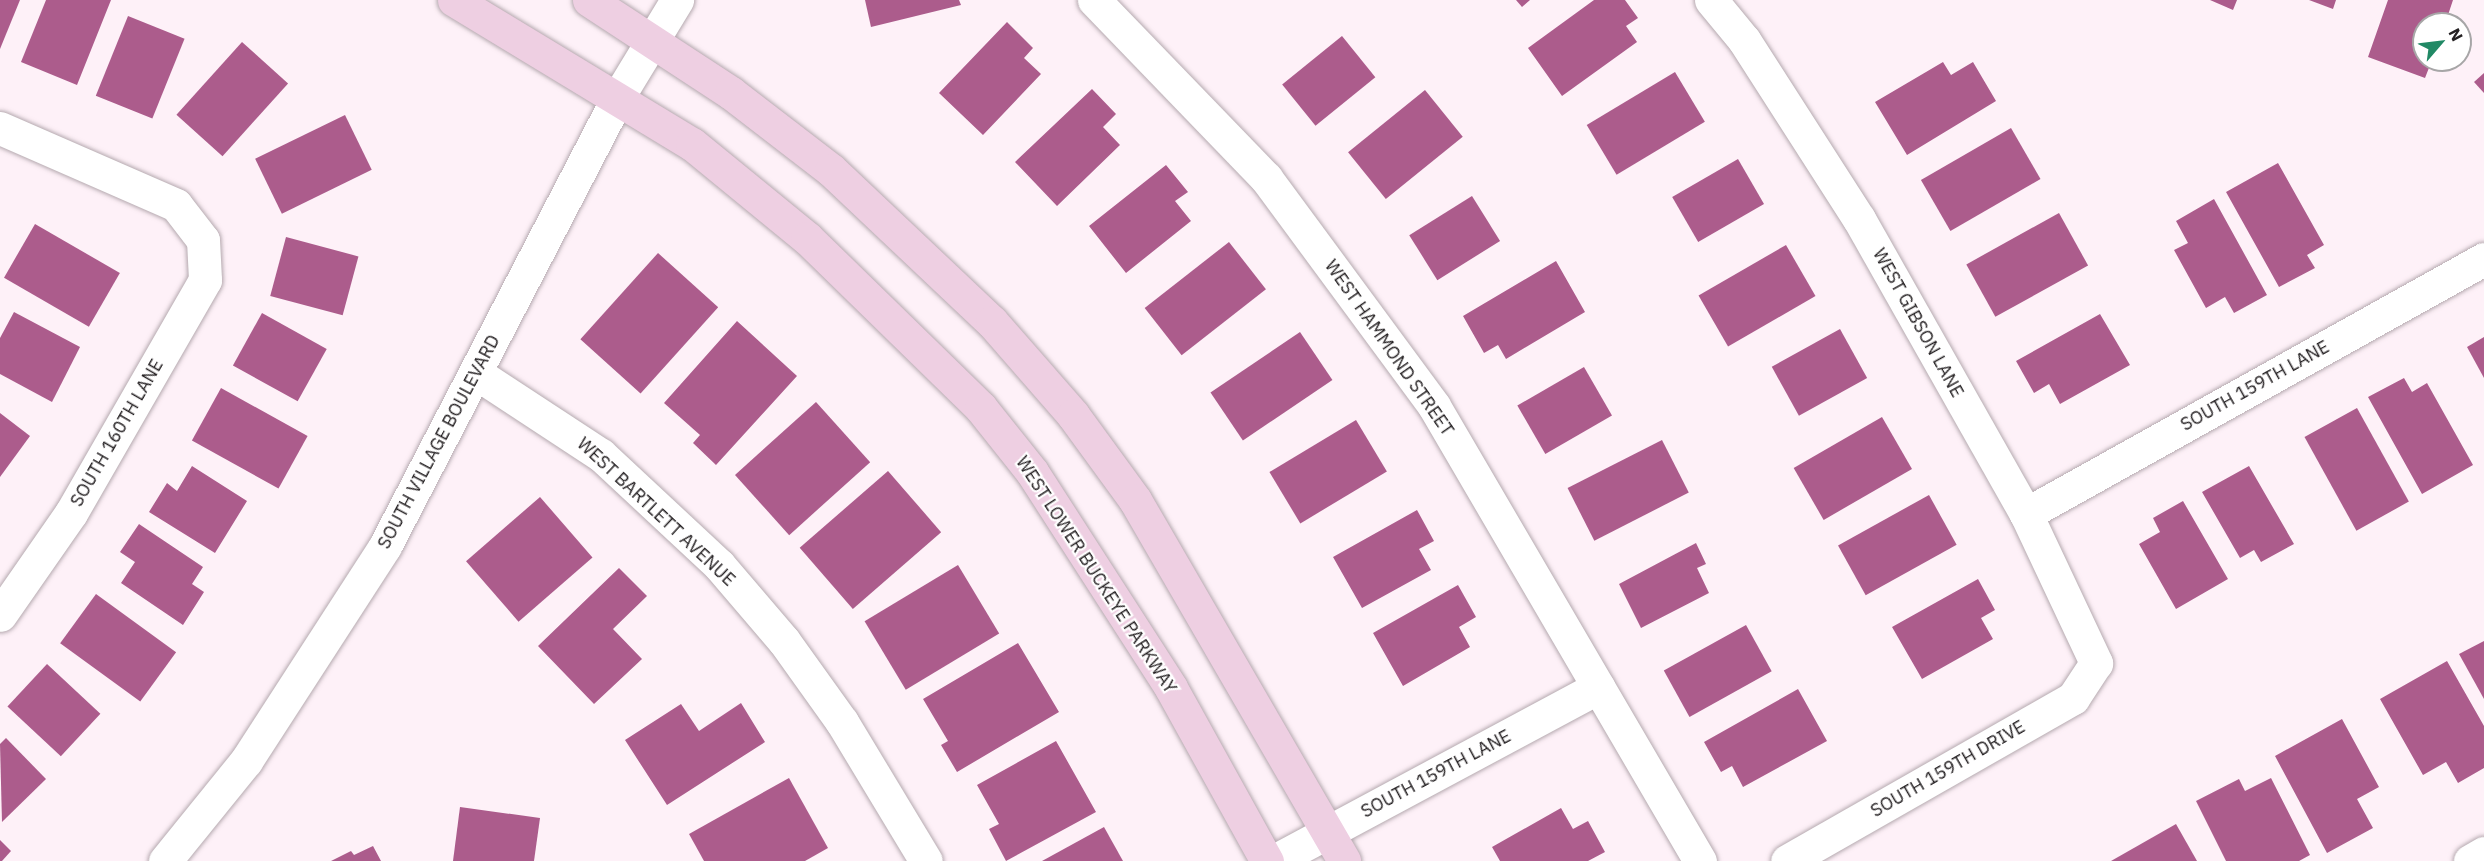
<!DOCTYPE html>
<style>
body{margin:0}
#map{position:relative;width:2484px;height:861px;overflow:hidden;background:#fef1f8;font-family:"IBM Plex Sans",sans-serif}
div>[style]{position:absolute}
.building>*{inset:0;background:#ac5c8c;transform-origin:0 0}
.roads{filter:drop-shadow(0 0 2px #b5a9af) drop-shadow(0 0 2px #b5a9af)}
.minor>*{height:33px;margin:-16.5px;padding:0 16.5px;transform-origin:16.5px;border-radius:16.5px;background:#fff}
.tertiary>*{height:33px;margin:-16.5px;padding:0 16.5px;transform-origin:16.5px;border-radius:16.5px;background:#fff}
.secondary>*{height:33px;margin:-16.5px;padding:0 16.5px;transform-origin:16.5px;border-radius:16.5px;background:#eecfe2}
span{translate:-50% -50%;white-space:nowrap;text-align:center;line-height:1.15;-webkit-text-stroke:4.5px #fff;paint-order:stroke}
.street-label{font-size:18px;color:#242022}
.north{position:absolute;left:2412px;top:12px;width:60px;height:60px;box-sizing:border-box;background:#fff;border:2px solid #a7a6a7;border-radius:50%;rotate:62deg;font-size:16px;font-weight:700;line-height:24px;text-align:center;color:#242022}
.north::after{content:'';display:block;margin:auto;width:21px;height:27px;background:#218965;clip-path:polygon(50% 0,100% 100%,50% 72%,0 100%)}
</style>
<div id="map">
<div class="building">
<i style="clip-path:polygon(0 0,20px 0,0 49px)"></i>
<i style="clip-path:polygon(46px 0,111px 0,77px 85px,21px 62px)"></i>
<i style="clip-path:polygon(865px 0,959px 0,961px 5px,871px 27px)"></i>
<i style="clip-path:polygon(1516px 0,1530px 0,1522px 7px)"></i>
<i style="clip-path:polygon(1594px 0,1625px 0,1638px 18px,1626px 26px,1637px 42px,1562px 96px,1528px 48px)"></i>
<i style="clip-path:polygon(2210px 0,2237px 0,2233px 10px)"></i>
<i style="clip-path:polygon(2309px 0,2336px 0,2333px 9px)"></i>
<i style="clip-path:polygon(2388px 0,2453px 0,2445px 24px,2424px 24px,2424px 60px,2432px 60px,2425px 78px,2368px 57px)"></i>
<i style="left:128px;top:16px;width:61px;height:86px;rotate:22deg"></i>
<i style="clip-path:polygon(1007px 22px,1033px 48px,1024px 58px,1041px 74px,983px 135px,939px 93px)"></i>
<i style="left:1342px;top:36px;width:53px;height:77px;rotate:51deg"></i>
<i style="left:242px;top:42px;width:62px;height:98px;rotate:42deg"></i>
<i style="clip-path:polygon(1943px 62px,1951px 75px,1973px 62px,1996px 101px,1907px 155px,1875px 102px)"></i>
<i style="left:1675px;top:72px;width:58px;height:103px;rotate:59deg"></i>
<i style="clip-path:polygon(2484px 73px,2484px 93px,2474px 82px)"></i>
<i style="clip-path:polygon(1092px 89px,1116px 114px,1103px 127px,1120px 145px,1057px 206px,1015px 162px)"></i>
<i style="left:1425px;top:90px;width:60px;height:99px;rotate:51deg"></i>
<i style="left:345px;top:115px;width:61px;height:100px;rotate:64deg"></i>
<i style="left:2011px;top:128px;width:59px;height:104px;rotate:60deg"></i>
<i style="left:1738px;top:159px;width:52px;height:76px;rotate:60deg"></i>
<i style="clip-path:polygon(2278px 163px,2324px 245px,2307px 255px,2315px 268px,2279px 287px,2226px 192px)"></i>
<i style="clip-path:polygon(1166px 165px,1188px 192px,1175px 201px,1191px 221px,1126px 273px,1089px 226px)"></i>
<i style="left:1472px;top:196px;width:53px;height:74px;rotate:58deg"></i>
<i style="clip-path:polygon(2214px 199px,2267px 295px,2234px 313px,2225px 297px,2206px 308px,2174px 250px,2188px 243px,2176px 221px)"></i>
<i style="left:2059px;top:213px;width:60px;height:106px;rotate:61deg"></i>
<i style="left:35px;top:224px;width:98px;height:62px;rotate:30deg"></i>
<i style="left:286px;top:237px;width:75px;height:61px;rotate:15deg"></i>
<i style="left:1229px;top:242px;width:60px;height:107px;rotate:52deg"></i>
<i style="left:1786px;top:245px;width:59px;height:101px;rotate:60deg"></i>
<i style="left:658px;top:253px;width:81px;height:116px;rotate:42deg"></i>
<i style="clip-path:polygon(1556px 261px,1585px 312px,1506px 359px,1498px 345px,1484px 353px,1463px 316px)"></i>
<i style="clip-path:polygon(14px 312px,80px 347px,52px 402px,0 374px,0 338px)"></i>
<i style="left:262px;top:313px;width:74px;height:60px;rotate:29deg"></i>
<i style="clip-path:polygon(2100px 314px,2130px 365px,2060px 404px,2049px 384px,2034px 393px,2016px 361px)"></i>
<i style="clip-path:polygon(737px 321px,797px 376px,716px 465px,693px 443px,700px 435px,664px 403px)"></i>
<i style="left:1840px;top:329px;width:56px;height:78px;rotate:61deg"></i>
<i style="left:1300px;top:332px;width:58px;height:108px;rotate:56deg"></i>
<i style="clip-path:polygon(2484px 337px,2484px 378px,2467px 347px)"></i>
<i style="left:1584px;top:367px;width:56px;height:77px;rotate:60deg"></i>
<i style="clip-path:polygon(2404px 378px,2412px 392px,2427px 383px,2473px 465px,2422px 494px,2368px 397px)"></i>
<i style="left:221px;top:388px;width:99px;height:60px;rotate:29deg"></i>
<i style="left:816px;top:402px;width:81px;height:109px;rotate:48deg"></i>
<i style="left:2357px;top:408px;width:107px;height:60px;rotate:61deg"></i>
<i style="clip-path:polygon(0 413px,30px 436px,0 477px)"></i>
<i style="left:1882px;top:417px;width:60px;height:102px;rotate:60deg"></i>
<i style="left:1356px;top:420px;width:60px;height:101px;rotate:59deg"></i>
<i style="left:1662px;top:440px;width:59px;height:106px;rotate:63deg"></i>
<i style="clip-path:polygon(192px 466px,247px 501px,215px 553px,149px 512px,167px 483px,177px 491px)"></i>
<i style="clip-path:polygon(2249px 466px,2294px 544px,2261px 562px,2254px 550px,2240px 558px,2202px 492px)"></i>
<i style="left:888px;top:471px;width:81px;height:117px;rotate:49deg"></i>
<i style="left:1929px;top:495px;width:57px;height:104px;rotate:61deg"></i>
<i style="left:540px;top:497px;width:80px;height:98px;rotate:49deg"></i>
<i style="clip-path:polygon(2183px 501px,2228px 579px,2176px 609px,2139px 544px,2160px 532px,2153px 518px)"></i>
<i style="clip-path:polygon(1417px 510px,1434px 541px,1419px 549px,1431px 570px,1362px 608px,1333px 557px)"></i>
<i style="clip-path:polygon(139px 524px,203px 567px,192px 584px,204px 592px,183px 625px,121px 583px,135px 562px,120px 552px)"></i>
<i style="clip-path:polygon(1696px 543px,1706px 564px,1697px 568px,1709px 593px,1641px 628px,1619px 584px)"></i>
<i style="left:958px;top:565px;width:80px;height:109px;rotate:59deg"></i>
<i style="clip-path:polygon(619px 568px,647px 596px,613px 629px,642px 659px,594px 704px,538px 646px)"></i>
<i style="clip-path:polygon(1978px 579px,1995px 610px,1981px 618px,1993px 639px,1922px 679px,1892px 627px)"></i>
<i style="clip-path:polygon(1458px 585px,1476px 617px,1459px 627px,1470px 647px,1403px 686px,1373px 633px)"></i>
<i style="left:96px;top:594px;width:99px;height:61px;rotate:36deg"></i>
<i style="left:1746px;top:625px;width:53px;height:94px;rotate:61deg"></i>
<i style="clip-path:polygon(2484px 641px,2484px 699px,2459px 654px)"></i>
<i style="clip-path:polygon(1018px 643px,1059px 712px,957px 772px,941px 745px,948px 741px,923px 699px)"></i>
<i style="clip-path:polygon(2447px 661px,2484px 726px,2484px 768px,2458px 783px,2446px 762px,2423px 775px,2380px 699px)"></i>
<i style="left:47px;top:664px;width:73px;height:58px;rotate:43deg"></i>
<i style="clip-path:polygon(1798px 689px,1827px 741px,1743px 787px,1732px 766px,1721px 772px,1704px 742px)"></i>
<i style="clip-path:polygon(741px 703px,765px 742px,667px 805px,625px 740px,681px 704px,699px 731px)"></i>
<i style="clip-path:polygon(2342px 719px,2379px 787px,2357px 799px,2373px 828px,2327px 853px,2275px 756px)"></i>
<i style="clip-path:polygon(6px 738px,46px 779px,2px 822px,0 744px)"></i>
<i style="clip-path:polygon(1056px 741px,1096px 812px,1006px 861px,989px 829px,999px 824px,977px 785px)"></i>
<i style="clip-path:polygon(789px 778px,828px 848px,805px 861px,704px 861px,689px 834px)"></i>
<i style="clip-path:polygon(2271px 778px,2310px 855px,2299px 861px,2226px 861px,2196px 801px,2239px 779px,2245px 791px)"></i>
<i style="clip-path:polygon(460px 807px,540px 818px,534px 861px,453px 861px)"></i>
<i style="clip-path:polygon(1561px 808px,1573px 829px,1588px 821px,1605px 852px,1588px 861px,1500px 861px,1492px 847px)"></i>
<i style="clip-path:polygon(2176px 824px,2197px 861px,2111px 861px)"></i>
<i style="clip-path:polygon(1104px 827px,1123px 861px,1042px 861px)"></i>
<i style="clip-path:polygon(0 840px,11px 851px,2px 861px,0 861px)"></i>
<i style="clip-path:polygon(373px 846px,381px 861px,331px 861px,351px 851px,354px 855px)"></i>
</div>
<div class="roads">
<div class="minor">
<i style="left:1094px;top:0;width:248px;rotate:46deg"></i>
<i style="left:1266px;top:178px;width:283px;rotate:53.6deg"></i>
<i style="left:1434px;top:406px;width:527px;rotate:59.69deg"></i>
<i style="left:1711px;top:0;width:52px;rotate:50.5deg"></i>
<i style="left:1744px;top:40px;width:213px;rotate:57.3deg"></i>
<i style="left:1859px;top:219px;width:339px;rotate:60.5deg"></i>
<i style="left:2026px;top:514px;width:165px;rotate:64.8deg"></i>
<i style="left:2096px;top:663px;width:42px;rotate:123.3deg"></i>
<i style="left:2073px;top:698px;width:329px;rotate:150.3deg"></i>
<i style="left:0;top:128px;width:192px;rotate:23.6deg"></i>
<i style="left:176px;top:205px;width:44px;rotate:52.4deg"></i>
<i style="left:203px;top:240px;width:40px;rotate:87.1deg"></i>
<i style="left:205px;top:280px;width:269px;rotate:119.9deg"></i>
<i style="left:71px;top:513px;width:124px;rotate:124.8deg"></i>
<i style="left:476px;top:373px;width:149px;rotate:33.3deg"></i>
<i style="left:601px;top:455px;width:161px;rotate:43deg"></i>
<i style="left:719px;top:565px;width:100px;rotate:49.5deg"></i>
<i style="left:784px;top:641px;width:100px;rotate:54.4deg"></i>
<i style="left:842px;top:722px;width:162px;rotate:58.9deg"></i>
<i style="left:2026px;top:514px;width:524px;rotate:-29.11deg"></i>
<i style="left:1274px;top:861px;width:368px;rotate:-28.2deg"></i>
<i style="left:2470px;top:861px;width:16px;rotate:-30deg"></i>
</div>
<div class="tertiary">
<i style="left:165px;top:861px;width:129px;rotate:-51deg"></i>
<i style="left:246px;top:761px;width:256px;rotate:-57.1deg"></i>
<i style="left:385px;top:546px;width:506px;rotate:-62.57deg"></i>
<i style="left:618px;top:97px;width:114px;rotate:-58.7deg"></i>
</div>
<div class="secondary">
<i style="left:454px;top:0;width:278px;rotate:31.2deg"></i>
<i style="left:692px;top:144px;width:149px;rotate:39.3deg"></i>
<i style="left:807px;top:238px;width:243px;rotate:44.3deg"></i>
<i style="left:981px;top:408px;width:82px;rotate:51.4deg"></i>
<i style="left:1032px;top:472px;width:257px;rotate:57.2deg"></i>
<i style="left:1171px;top:688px;width:198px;rotate:61deg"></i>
<i style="left:589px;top:0;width:170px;rotate:33.2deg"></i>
<i style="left:731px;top:93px;width:126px;rotate:37.6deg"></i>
<i style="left:831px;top:170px;width:221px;rotate:43.4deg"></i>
<i style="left:992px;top:322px;width:123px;rotate:48.9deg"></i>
<i style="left:1073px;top:415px;width:105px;rotate:53.9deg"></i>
<i style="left:1135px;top:500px;width:417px;rotate:59.9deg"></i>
</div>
</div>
<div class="street-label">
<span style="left:1918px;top:323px;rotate:61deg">WEST GIBSON LANE</span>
<span style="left:1389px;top:348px;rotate:55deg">WEST HAMMOND STREET</span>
<span style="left:2255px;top:386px;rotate:-29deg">SOUTH 159TH LANE</span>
<span style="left:117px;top:433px;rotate:-60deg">SOUTH 160TH LANE</span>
<span style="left:439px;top:442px;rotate:-62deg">SOUTH VILLAGE BOULEVARD</span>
<span style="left:656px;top:512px;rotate:43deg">WEST BARTLETT AVENUE</span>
<span style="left:1096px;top:575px;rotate:57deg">WEST LOWER BUCKEYE PARKWAY</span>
<span style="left:1948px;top:769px;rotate:-30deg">SOUTH 159TH DRIVE</span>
<span style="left:1436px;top:774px;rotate:-28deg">SOUTH 159TH LANE</span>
</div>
<div class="north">N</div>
</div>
